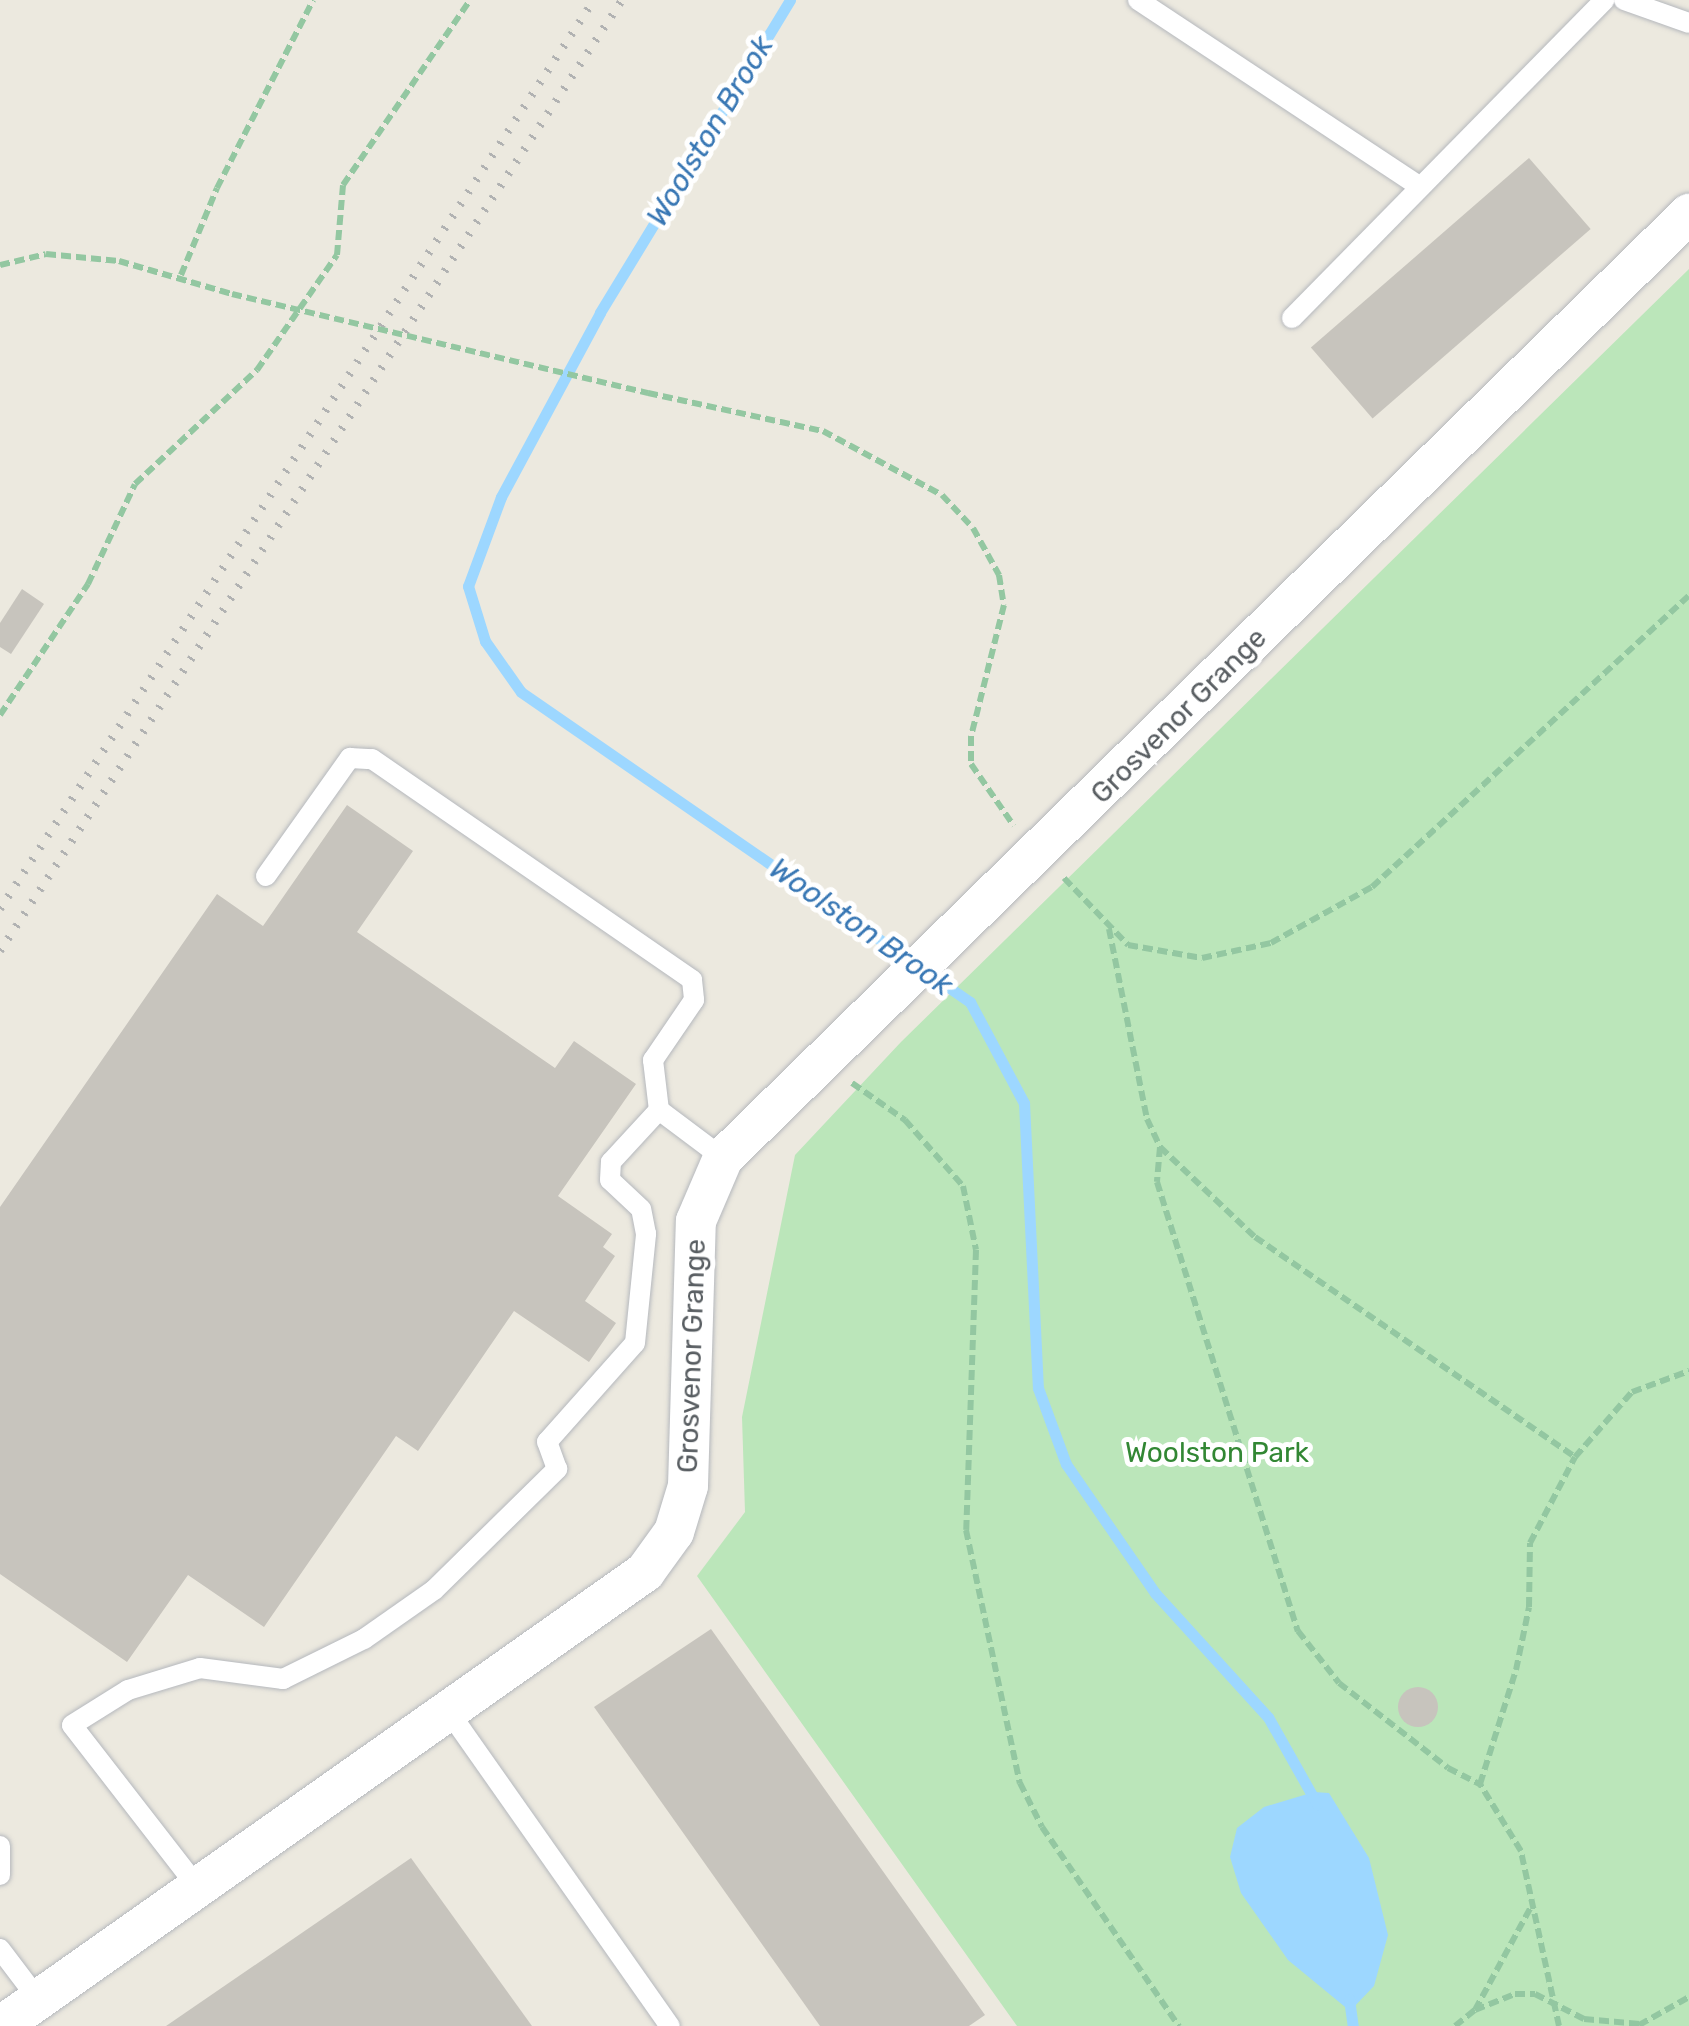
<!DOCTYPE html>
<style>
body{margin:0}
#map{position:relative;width:1689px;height:2026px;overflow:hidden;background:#ece9df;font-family:Rubik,sans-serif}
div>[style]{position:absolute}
.green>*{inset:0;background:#bbe6ba}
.water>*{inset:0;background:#9dd7ff}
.stream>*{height:11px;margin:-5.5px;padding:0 5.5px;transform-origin:5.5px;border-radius:5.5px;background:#9dd7ff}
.building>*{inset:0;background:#c7c4bd;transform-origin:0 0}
.round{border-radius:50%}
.path>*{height:6px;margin-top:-3px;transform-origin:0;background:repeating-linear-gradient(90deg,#93c7a1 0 10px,transparent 0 15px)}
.roads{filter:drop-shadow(0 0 2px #b5b8bd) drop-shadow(0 0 2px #b5b8bd)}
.service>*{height:20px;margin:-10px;padding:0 10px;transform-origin:10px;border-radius:10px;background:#fff}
.minor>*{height:40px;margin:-20px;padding:0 20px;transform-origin:20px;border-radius:20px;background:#fff}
.rail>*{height:8px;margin-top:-4px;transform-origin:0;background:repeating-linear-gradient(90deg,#b1b2b2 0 2.5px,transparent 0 14.5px)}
.path-bridge>*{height:6px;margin-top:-3px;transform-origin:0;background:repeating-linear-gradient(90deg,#93c7a1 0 10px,transparent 0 15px)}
span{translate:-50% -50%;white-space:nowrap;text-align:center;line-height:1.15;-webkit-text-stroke:10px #fff;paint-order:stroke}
.street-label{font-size:28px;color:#585d61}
.park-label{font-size:28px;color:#328734}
.water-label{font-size:30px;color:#3877b4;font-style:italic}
</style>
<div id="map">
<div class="green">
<i style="clip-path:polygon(1689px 269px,1689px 2026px,1017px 2026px,697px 1576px,745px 1512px,742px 1417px,795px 1155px,901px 1042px)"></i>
</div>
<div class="water">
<i style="clip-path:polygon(1314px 1792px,1329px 1793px,1369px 1858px,1388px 1935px,1374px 1986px,1350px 2011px,1288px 1960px,1241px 1893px,1230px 1857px,1237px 1828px,1264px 1807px)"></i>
</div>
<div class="stream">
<i style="left:790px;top:0;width:366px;rotate:121.3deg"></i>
<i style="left:600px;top:313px;width:209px;rotate:118.3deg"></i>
<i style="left:501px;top:497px;width:95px;rotate:110.3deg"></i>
<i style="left:468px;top:586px;width:58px;rotate:72.8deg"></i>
<i style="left:485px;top:641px;width:62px;rotate:54.8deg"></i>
<i style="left:521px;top:692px;width:546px;rotate:34.62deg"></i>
<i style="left:970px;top:1002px;width:115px;rotate:61.9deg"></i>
<i style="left:1024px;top:1103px;width:285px;rotate:87.2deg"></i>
<i style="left:1038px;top:1388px;width:81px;rotate:69.8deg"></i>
<i style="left:1066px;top:1464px;width:157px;rotate:55.4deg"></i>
<i style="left:1155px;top:1593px;width:168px;rotate:47.7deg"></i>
<i style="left:1268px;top:1717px;width:100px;rotate:60.6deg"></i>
<i style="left:1349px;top:1999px;width:27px;rotate:82deg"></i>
</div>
<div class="building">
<i style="left:1529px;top:158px;width:94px;height:289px;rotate:49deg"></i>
<i style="clip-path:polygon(22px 589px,44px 604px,11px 654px,0 647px,0 623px)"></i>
<i style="clip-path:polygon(347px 805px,413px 851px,357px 932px,555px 1068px,574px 1041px,636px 1084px,558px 1196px,612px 1234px,603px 1247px,615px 1256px,585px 1301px,616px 1323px,589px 1362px,514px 1311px,418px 1451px,396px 1436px,264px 1627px,188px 1575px,127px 1662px,0 1574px,0 1207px,217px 894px,263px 926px)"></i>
<i style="clip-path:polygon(711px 1629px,985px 2015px,969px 2026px,820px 2026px,594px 1707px)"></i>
<i class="round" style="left:1398px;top:1687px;width:40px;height:40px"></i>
<i style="clip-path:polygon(411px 1858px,532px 2026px,166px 2026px)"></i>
</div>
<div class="path">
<i style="left:0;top:265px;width:47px;rotate:-13.4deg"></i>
<i style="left:46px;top:254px;width:73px;rotate:5.5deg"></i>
<i style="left:119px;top:261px;width:118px;rotate:16.3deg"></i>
<i style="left:181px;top:275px;width:94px;rotate:-67.5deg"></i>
<i style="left:217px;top:188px;width:211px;rotate:-62.9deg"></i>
<i style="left:648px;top:393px;width:179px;rotate:12.3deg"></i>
<i style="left:823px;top:431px;width:135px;rotate:28.3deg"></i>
<i style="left:942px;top:495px;width:45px;rotate:46.8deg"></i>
<i style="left:973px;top:528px;width:54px;rotate:61deg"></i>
<i style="left:999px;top:575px;width:30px;rotate:81deg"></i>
<i style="left:1004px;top:605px;width:135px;rotate:104.1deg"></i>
<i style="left:971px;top:736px;width:28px;rotate:90deg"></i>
<i style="left:971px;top:764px;width:75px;rotate:55.3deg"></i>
<i style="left:0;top:715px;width:158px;rotate:-56.1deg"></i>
<i style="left:88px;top:584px;width:110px;rotate:-64.8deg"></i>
<i style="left:135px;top:484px;width:167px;rotate:-43.1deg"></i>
<i style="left:257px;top:370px;width:140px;rotate:-55.2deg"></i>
<i style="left:337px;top:255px;width:70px;rotate:-85.1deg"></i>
<i style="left:343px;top:185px;width:224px;rotate:-55.5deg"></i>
<i style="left:1064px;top:878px;width:93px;rotate:46.3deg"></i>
<i style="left:1128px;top:945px;width:75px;rotate:10deg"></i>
<i style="left:1202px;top:958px;width:71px;rotate:-12.3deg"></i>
<i style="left:1271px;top:943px;width:115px;rotate:-29deg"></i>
<i style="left:1372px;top:887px;width:430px;rotate:-42.6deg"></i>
<i style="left:1109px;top:929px;width:194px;rotate:78.7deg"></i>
<i style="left:1147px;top:1119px;width:31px;rotate:65deg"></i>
<i style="left:1160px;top:1147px;width:131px;rotate:43.5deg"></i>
<i style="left:1255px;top:1237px;width:388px;rotate:34.5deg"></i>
<i style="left:852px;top:1083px;width:65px;rotate:34.9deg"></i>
<i style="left:905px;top:1120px;width:88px;rotate:48.7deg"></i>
<i style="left:963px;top:1186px;width:65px;rotate:78.5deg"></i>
<i style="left:976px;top:1250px;width:280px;rotate:92deg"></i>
<i style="left:966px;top:1530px;width:259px;rotate:78deg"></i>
<i style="left:1020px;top:1783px;width:49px;rotate:63.4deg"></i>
<i style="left:1042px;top:1827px;width:242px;rotate:55.5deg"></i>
<i style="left:1160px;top:1147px;width:35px;rotate:95deg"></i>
<i style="left:1157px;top:1182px;width:471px;rotate:72.6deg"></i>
<i style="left:1298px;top:1631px;width:66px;rotate:51.7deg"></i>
<i style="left:1339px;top:1683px;width:138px;rotate:37.9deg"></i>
<i style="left:1448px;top:1768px;width:36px;rotate:27deg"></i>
<i style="left:1475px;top:2010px;width:43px;rotate:-21.8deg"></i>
<i style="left:1515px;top:1994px;width:20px"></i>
<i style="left:1535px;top:1994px;width:55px;rotate:27deg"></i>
<i style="left:1584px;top:2019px;width:56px;rotate:5.1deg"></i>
<i style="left:1639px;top:2025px;width:57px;rotate:-29.2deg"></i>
<i style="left:1455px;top:2026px;width:26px;rotate:-39deg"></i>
<i style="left:1475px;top:2010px;width:117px;rotate:-61.5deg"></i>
<i style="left:1559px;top:2026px;width:179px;rotate:-102.3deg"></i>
<i style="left:1521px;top:1851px;width:79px;rotate:-121.5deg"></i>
<i style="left:1480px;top:1784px;width:120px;rotate:-72.5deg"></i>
<i style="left:1516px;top:1670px;width:64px;rotate:-78.3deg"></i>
<i style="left:1529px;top:1607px;width:64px;rotate:-89.1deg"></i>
<i style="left:1530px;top:1543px;width:97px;rotate:-62.4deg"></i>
<i style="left:1575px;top:1457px;width:86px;rotate:-48.8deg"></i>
<i style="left:1632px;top:1392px;width:61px;rotate:-20.2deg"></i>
</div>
<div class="roads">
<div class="service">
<i style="left:1138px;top:0;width:338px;rotate:33.5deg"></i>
<i style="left:1624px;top:0;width:69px;rotate:19.5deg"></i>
<i style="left:1292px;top:318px;width:446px;rotate:-45.5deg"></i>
<i style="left:266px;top:876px;width:145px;rotate:-54.6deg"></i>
<i style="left:350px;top:758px;width:22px;rotate:3deg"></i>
<i style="left:372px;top:759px;width:389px;rotate:34.6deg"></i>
<i style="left:692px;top:980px;width:20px;rotate:84deg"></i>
<i style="left:694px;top:1000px;width:73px;rotate:124.3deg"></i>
<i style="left:653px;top:1060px;width:50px;rotate:83.2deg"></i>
<i style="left:659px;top:1110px;width:80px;rotate:36.9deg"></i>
<i style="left:449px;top:1712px;width:384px;rotate:54.9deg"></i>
<i style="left:0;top:1846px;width:29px;rotate:90deg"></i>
<i style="left:199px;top:1889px;width:207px;rotate:-127.8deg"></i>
<i style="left:72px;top:1725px;width:66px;rotate:-32deg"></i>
<i style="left:128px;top:1690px;width:75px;rotate:-17deg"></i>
<i style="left:200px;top:1668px;width:84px;rotate:7.5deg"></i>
<i style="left:283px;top:1679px;width:90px;rotate:-26.3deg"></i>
<i style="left:364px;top:1639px;width:85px;rotate:-35deg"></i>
<i style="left:434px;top:1590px;width:173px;rotate:-44.5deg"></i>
<i style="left:557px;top:1469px;width:29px;rotate:-110deg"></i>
<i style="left:547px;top:1442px;width:132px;rotate:-48.4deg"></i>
<i style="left:635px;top:1343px;width:110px;rotate:-84.2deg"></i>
<i style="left:646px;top:1234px;width:25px;rotate:-101deg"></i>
<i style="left:641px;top:1209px;width:42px;rotate:-136.9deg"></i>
<i style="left:610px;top:1180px;width:18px;rotate:-87deg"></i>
<i style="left:611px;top:1162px;width:71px;rotate:-47.3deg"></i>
<i style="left:0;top:1949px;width:63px;rotate:52.8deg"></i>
</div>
<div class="minor">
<i style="left:1px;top:2026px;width:788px;rotate:-35.18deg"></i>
<i style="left:645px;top:1572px;width:49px;rotate:-54.1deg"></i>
<i style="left:674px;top:1532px;width:48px;rotate:-73.1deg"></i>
<i style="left:688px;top:1486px;width:265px;rotate:-88.3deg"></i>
<i style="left:696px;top:1221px;width:69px;rotate:-66.8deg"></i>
<i style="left:723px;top:1158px;width:1351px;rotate:-44.34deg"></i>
</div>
</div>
<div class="rail">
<i style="left:0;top:909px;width:1086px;rotate:-56.84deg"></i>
<i style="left:0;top:951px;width:1136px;rotate:-56.81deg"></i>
</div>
<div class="path-bridge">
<i style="left:232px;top:294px;width:428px;rotate:13.4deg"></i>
</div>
<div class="street-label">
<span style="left:1179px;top:716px;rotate:-45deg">Grosvenor Grange</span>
<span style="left:692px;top:1356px;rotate:-88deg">Grosvenor Grange</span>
</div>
<div class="park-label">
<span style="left:1217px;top:1453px">Woolston Park</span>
</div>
<div class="water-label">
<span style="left:710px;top:131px;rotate:-59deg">Woolston Brook</span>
<span style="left:861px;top:927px;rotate:35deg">Woolston Brook</span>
</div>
</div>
